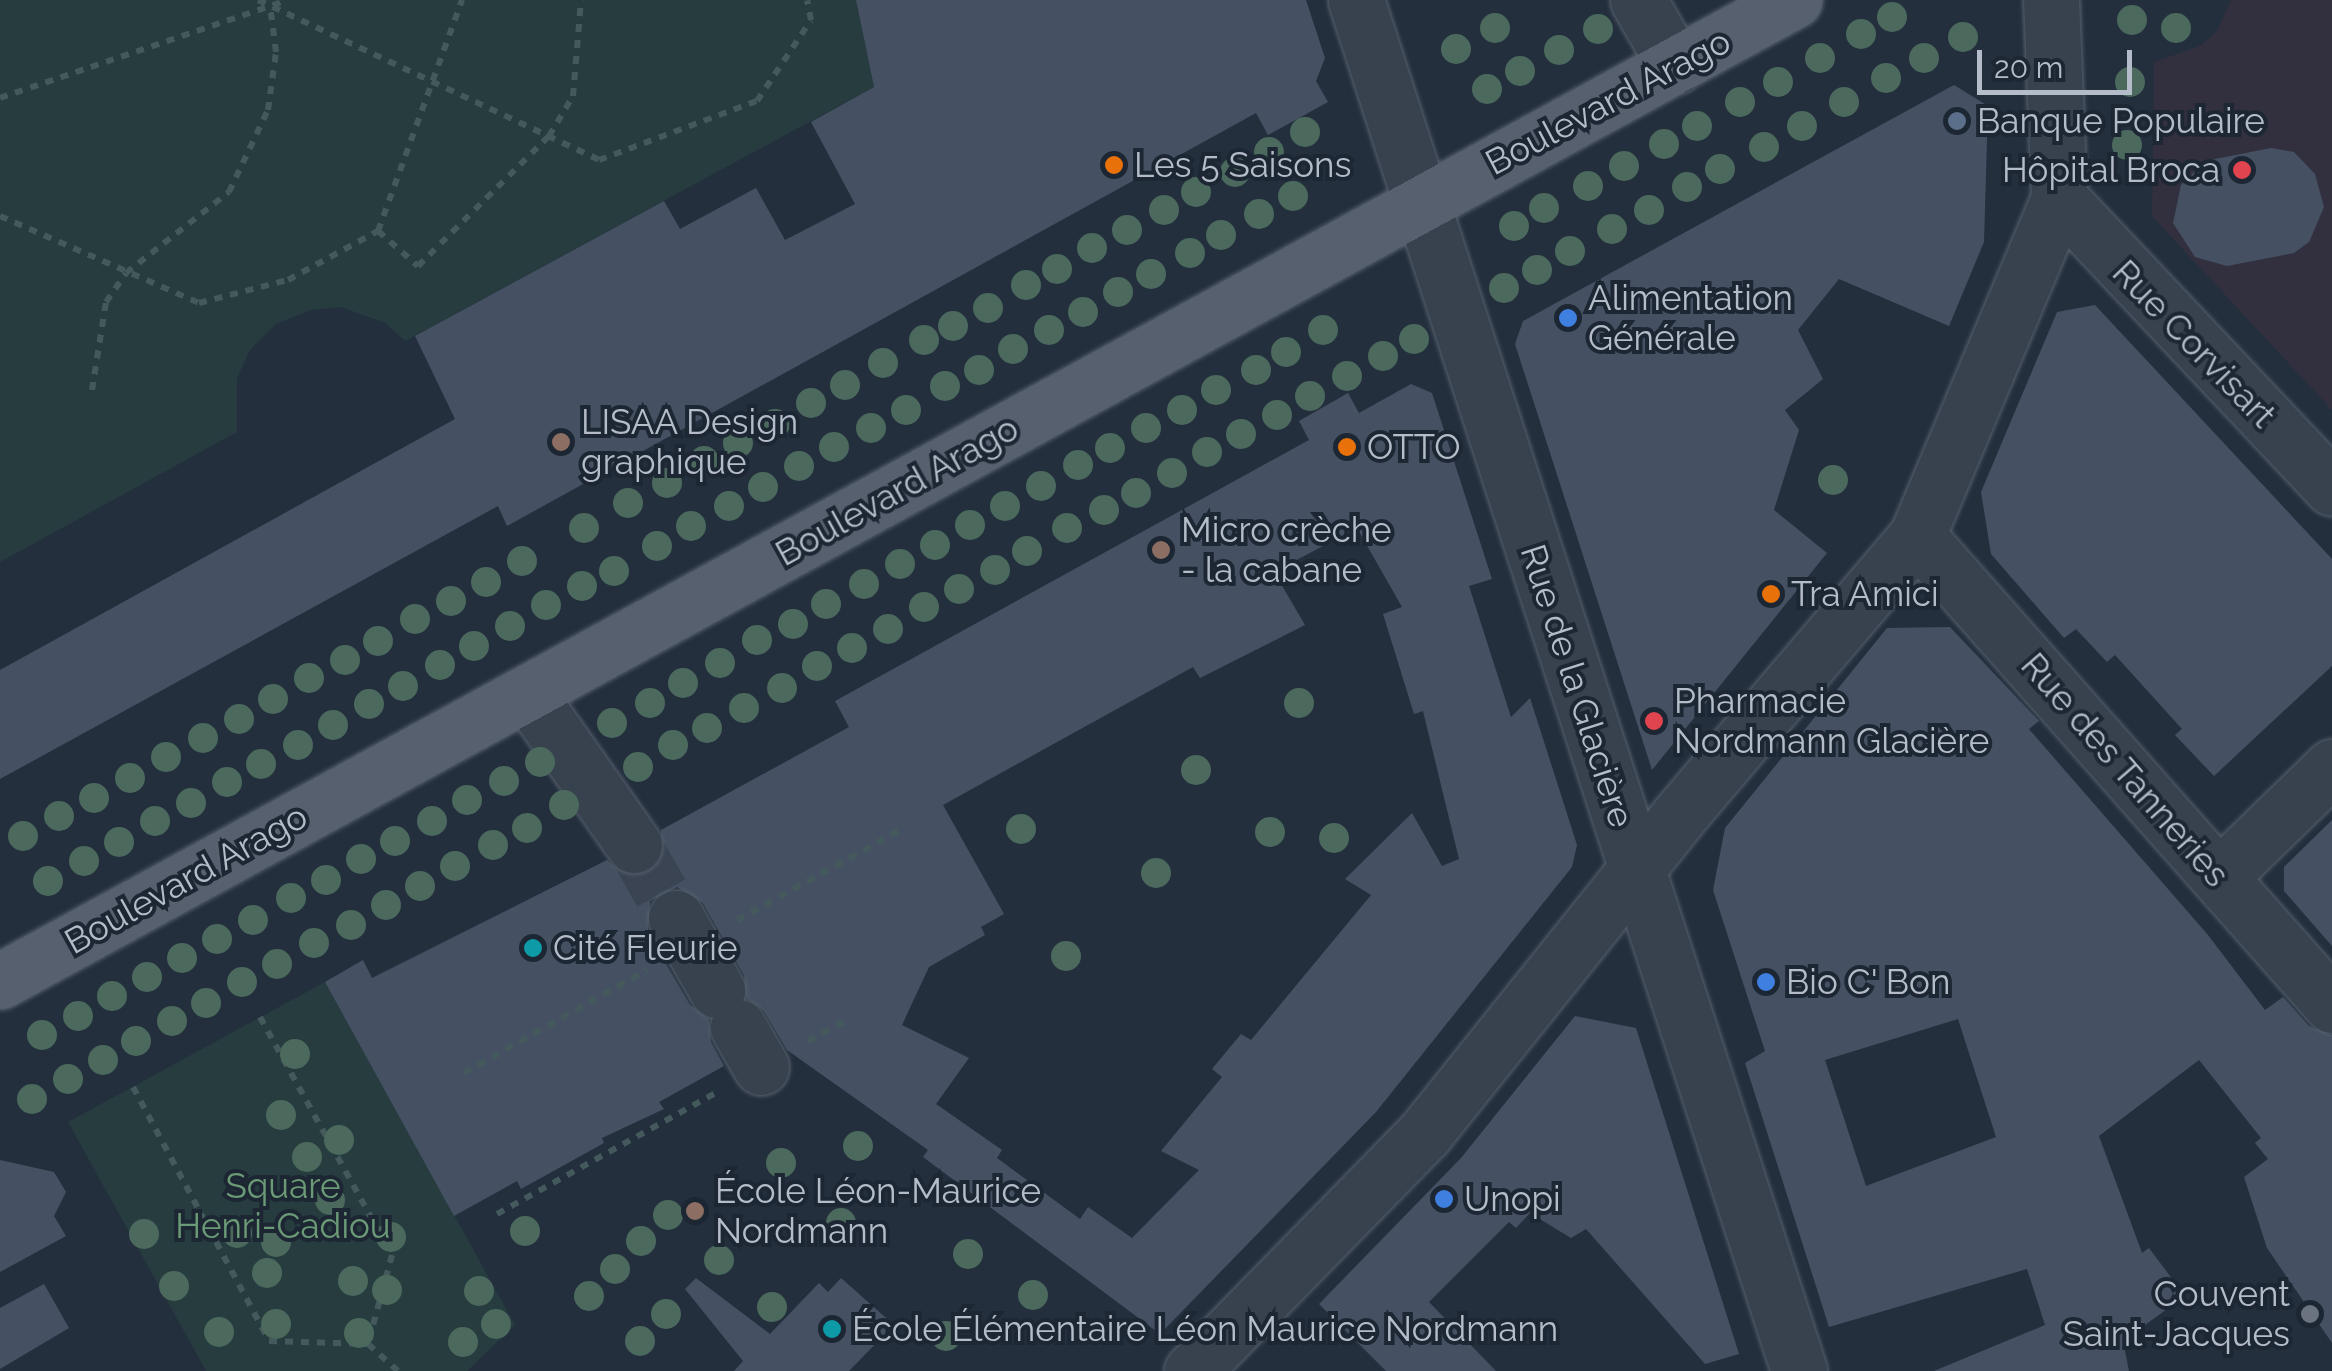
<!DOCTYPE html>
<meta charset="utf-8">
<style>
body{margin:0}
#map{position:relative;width:2332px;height:1371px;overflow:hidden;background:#242f3e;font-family:Raleway,sans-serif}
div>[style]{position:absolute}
.medical>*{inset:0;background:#32303f}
.green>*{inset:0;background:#263c3f}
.building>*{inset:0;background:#455162}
.minor-tunnel>*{height:55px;margin-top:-27.5px;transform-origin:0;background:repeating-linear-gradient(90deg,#3a4453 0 55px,transparent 0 83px)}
.path>*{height:6px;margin-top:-3px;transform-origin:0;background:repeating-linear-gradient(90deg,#44595c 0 8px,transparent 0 16px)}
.roads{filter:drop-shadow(0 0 2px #565f6c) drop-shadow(0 0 2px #565f6c)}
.minor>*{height:55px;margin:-27.5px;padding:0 27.5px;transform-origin:27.5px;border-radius:27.5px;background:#38414e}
.major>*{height:55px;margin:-27.5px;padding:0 27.5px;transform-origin:27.5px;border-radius:27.5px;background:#56606e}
.trees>*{width:30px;height:30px;margin:-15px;border-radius:50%;background:#4b6a5d}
.dots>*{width:28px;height:28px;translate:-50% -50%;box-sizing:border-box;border:5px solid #1d2633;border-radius:50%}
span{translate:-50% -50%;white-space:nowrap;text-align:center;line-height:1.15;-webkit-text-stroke:8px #1d2633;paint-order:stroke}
.street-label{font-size:35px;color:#b4bcc9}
.poi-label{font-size:35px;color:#b4bcc9}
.left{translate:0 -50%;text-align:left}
.right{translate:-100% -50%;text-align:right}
.park-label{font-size:35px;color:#6b9a76}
.scale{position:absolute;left:1977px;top:50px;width:155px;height:45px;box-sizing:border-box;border:5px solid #b4bcc9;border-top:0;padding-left:12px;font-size:30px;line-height:35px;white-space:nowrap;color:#b4bcc9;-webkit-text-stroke:8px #1d2633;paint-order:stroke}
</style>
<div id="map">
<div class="medical">
<i style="clip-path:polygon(2231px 0,2332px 0,2332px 410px,2152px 216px,2154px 62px,2200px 46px,2217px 31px)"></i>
</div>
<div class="green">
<i style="clip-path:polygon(0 0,856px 0,874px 87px,405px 341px,385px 323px,341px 307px,311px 310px,276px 324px,250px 350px,237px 378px,237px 432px,0 562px)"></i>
<i style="clip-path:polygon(325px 982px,515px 1325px,467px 1371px,206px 1371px,68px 1122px)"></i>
</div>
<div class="building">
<i style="clip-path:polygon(856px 0,1306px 0,1325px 58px,1316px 81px,1328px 102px,1268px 135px,1256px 113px,507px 526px,498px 506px,0 779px,0 670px,455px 419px,415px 336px,664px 201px,680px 229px,756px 188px,785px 240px,855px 204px,811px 122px,874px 87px)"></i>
<i style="clip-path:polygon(1954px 85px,1988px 106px,1984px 242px,1949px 326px,1839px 279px,1798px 330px,1823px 379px,1785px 410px,1799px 430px,1774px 510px,1827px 553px,1652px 770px,1515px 344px,1523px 321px)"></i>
<i style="clip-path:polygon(2271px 148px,2294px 152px,2315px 174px,2324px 207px,2309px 242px,2294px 253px,2227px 266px,2195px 257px,2173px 223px,2181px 185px,2205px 161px)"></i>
<i style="clip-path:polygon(2095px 305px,2332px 559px,2332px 666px,2214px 776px,2175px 735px,2182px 729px,2115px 655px,2107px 662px,2076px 629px,2064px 638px,1991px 554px,1981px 492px,2057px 312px)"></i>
<i style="clip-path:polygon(evenodd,1411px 384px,1432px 393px,1492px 579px,1469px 586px,1511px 717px,1530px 698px,1577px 845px,1572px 867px,1376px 1112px,1160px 1334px,923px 1157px,928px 1150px,787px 1050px,764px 1011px,746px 998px,744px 975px,703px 903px,677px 887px,650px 901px,648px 933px,690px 1005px,709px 1019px,711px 1042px,724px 1066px,659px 1102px,664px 1109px,602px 1138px,604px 1143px,521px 1189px,517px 1181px,454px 1216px,325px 982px,363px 960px,372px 978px,607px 860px,622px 874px,651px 871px,663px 857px,661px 830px,849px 727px,835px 701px,1309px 440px,1299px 421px,1348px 393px,1359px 413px,1411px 384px,1357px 528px,1402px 607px,1383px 614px,1414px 714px,1423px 711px,1459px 859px,1442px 866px,1412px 813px,1345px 879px,1371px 895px,1251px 1040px,1241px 1034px,1212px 1069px,1222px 1077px,1161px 1151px,1199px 1170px,1132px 1238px,1088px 1207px,1080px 1219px,997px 1158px,1002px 1150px,936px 1104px,969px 1058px,902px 1025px,929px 967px,985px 935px,981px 927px,1004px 914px,943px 805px,1193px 667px,1200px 678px,1305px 625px,1274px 572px,1357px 528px)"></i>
<i style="clip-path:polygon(evenodd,1950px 627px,2039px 721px,2029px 729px,2208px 935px,2265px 1010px,2283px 997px,2309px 1026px,2332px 1035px,2332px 1343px,2267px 1248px,2244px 1177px,2268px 1159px,2255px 1143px,2261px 1138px,2199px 1060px,2099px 1136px,2142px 1253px,2149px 1248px,2185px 1296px,2123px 1341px,2129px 1371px,1934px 1371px,2045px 1325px,2027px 1269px,1829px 1327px,1745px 1063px,1765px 1051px,1713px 890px,1725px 828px,1887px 628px,1950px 627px,1958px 1019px,1996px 1137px,1866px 1186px,1825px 1060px,1958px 1019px)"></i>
<i style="clip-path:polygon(2332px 820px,2332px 946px,2284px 891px,2284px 867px)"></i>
<i style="clip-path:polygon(1575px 1016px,1636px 1028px,1739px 1354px,1705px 1364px,1586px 1229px,1571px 1238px,1530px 1213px,1516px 1228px,1509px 1222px,1429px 1302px,1496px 1371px,1386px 1371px,1319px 1304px,1461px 1158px)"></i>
<i style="clip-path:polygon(0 1160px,54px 1172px,66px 1192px,54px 1216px,66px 1236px,0 1272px)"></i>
<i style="clip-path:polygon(696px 1278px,770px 1334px,819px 1283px,828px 1292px,841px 1278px,894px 1325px,849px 1371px,734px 1371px,743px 1361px,685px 1289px)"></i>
<i style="clip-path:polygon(44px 1284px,69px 1328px,0 1369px,0 1308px)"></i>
</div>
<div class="minor-tunnel">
<i style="left:634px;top:845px;width:84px;rotate:60.1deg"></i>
</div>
<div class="path">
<i style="left:258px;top:0;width:377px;rotate:25.1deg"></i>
<i style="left:599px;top:160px;width:169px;rotate:-20.5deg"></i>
<i style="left:757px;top:101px;width:97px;rotate:-56.3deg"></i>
<i style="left:811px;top:20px;width:20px;rotate:-101deg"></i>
<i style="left:0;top:98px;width:304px;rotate:-18.8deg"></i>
<i style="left:0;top:216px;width:217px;rotate:23.6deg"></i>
<i style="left:199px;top:303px;width:92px;rotate:-14.5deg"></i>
<i style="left:288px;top:280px;width:102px;rotate:-28.6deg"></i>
<i style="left:378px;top:231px;width:246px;rotate:-70deg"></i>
<i style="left:378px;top:231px;width:53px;rotate:41.2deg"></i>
<i style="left:418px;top:266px;width:185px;rotate:-44.8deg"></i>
<i style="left:549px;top:136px;width:47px;rotate:-59deg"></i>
<i style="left:573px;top:96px;width:96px;rotate:-85.2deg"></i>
<i style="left:92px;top:390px;width:89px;rotate:-81deg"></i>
<i style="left:106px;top:302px;width:35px;rotate:-55deg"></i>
<i style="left:126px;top:273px;width:131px;rotate:-38.2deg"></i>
<i style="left:229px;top:192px;width:91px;rotate:-64.6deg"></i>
<i style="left:268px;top:110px;width:59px;rotate:-82.1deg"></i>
<i style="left:276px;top:52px;width:46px;rotate:-97.4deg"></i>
<i style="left:737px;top:920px;width:184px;rotate:-28.9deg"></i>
<i style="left:260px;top:1017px;width:272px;rotate:61deg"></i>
<i style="left:392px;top:1255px;width:92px;rotate:105.1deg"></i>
<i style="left:808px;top:1041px;width:42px;rotate:-28.4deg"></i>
<i style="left:464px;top:1073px;width:210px;rotate:-29.4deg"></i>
<i style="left:133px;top:1087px;width:288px;rotate:61.8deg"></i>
<i style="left:269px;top:1341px;width:99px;rotate:1.7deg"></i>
<i style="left:368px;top:1344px;width:40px;rotate:42deg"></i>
<i style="left:497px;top:1214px;width:249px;rotate:-29deg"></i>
</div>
<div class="roads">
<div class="minor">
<i style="left:1356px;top:0;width:1441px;rotate:72.09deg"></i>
<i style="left:1638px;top:0;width:76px;rotate:60.1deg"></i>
<i style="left:2059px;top:198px;width:398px;rotate:46.7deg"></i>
<i style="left:1917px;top:536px;width:626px;rotate:48.5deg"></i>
<i style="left:527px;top:693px;width:186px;rotate:54.9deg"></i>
<i style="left:2219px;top:877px;width:158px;rotate:-44.2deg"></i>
<i style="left:676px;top:918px;width:83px;rotate:60.3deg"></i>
<i style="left:738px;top:1027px;width:46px;rotate:60.1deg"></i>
<i style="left:1192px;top:1371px;width:333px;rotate:-45.6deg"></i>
<i style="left:1425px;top:1133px;width:403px;rotate:-51.3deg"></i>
<i style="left:1677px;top:818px;width:370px;rotate:-49.6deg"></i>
<i style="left:1917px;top:536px;width:367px;rotate:-67.2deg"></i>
<i style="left:2059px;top:198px;width:198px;rotate:-92.3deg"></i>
</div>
<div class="major">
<i style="left:0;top:981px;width:2045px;rotate:-28.67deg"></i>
</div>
</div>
<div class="trees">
<i style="left:1892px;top:17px"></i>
<i style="left:2132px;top:20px"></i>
<i style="left:1495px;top:28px"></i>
<i style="left:2176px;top:28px"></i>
<i style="left:1598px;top:29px"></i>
<i style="left:1861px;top:34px"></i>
<i style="left:1963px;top:37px"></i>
<i style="left:1456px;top:49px"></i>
<i style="left:1559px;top:50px"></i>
<i style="left:1820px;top:58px"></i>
<i style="left:1924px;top:58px"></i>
<i style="left:1520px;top:71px"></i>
<i style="left:1886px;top:78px"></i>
<i style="left:1778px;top:82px"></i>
<i style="left:2130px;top:82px"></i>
<i style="left:1487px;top:89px"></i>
<i style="left:1740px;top:102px"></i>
<i style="left:1844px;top:102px"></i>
<i style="left:1697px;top:126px"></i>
<i style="left:1802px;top:126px"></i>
<i style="left:1305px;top:132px"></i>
<i style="left:1664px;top:144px"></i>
<i style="left:2127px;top:145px"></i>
<i style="left:1764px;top:147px"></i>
<i style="left:1269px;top:152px"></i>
<i style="left:1624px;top:166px"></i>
<i style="left:1720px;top:169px"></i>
<i style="left:1235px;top:172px"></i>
<i style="left:1588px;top:186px"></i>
<i style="left:1687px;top:187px"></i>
<i style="left:1196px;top:192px"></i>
<i style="left:1293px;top:196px"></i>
<i style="left:1544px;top:208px"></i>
<i style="left:1164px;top:210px"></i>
<i style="left:1649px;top:210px"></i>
<i style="left:1259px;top:214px"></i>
<i style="left:1514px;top:226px"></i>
<i style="left:1612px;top:229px"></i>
<i style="left:1127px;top:230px"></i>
<i style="left:1221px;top:235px"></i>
<i style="left:1092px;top:248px"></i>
<i style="left:1570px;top:251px"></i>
<i style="left:1190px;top:253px"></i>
<i style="left:1057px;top:269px"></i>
<i style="left:1537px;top:270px"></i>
<i style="left:1151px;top:274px"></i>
<i style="left:1026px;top:285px"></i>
<i style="left:1504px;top:288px"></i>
<i style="left:1118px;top:292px"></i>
<i style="left:988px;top:308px"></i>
<i style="left:1083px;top:312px"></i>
<i style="left:953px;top:326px"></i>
<i style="left:1049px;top:330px"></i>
<i style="left:1323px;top:330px"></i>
<i style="left:1414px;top:339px"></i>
<i style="left:924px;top:340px"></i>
<i style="left:1013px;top:349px"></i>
<i style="left:1286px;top:352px"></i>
<i style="left:1383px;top:356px"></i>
<i style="left:883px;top:363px"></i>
<i style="left:979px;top:370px"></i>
<i style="left:1256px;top:370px"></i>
<i style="left:1347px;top:376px"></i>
<i style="left:845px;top:385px"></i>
<i style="left:945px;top:386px"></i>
<i style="left:1216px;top:390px"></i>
<i style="left:1310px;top:396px"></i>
<i style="left:811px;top:403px"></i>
<i style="left:906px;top:410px"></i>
<i style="left:1182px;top:410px"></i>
<i style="left:1277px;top:415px"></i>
<i style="left:775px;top:424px"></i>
<i style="left:871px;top:428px"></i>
<i style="left:1146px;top:428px"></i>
<i style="left:1241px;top:434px"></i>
<i style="left:738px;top:443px"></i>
<i style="left:834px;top:447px"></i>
<i style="left:1110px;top:448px"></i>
<i style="left:1207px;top:452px"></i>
<i style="left:704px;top:461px"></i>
<i style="left:1078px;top:465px"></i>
<i style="left:799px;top:466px"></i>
<i style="left:1172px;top:473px"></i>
<i style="left:1833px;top:480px"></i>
<i style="left:667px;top:483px"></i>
<i style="left:1041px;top:486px"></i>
<i style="left:763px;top:487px"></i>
<i style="left:1136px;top:493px"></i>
<i style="left:628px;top:503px"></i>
<i style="left:729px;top:506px"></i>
<i style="left:1005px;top:506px"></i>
<i style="left:1104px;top:510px"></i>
<i style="left:970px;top:525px"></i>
<i style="left:691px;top:526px"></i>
<i style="left:584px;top:528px"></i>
<i style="left:1067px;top:528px"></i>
<i style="left:935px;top:545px"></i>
<i style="left:657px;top:546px"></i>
<i style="left:1027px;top:551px"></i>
<i style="left:522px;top:561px"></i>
<i style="left:900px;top:564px"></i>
<i style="left:995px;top:570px"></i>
<i style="left:614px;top:571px"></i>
<i style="left:486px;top:582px"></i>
<i style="left:864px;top:584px"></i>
<i style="left:582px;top:586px"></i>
<i style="left:959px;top:589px"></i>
<i style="left:451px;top:601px"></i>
<i style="left:826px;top:604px"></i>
<i style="left:546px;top:605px"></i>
<i style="left:924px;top:607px"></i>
<i style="left:415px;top:619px"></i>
<i style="left:793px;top:624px"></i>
<i style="left:510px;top:626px"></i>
<i style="left:888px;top:629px"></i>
<i style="left:757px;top:640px"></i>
<i style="left:378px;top:641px"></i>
<i style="left:474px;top:646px"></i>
<i style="left:852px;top:648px"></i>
<i style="left:345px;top:660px"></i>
<i style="left:720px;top:663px"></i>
<i style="left:440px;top:665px"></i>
<i style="left:817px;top:666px"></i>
<i style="left:309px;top:678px"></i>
<i style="left:683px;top:683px"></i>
<i style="left:403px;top:686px"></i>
<i style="left:782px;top:688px"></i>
<i style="left:273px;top:699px"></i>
<i style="left:650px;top:703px"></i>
<i style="left:1299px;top:703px"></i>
<i style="left:369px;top:704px"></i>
<i style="left:744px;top:708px"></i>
<i style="left:239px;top:719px"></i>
<i style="left:612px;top:723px"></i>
<i style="left:333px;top:725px"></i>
<i style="left:707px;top:728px"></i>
<i style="left:203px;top:738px"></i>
<i style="left:298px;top:745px"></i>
<i style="left:673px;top:745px"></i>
<i style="left:166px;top:757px"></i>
<i style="left:540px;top:762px"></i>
<i style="left:261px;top:764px"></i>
<i style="left:638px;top:767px"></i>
<i style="left:1196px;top:770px"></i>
<i style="left:130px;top:778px"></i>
<i style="left:504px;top:781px"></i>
<i style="left:227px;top:782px"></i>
<i style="left:94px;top:798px"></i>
<i style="left:467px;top:800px"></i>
<i style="left:191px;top:803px"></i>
<i style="left:564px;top:805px"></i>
<i style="left:59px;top:816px"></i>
<i style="left:155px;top:821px"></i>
<i style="left:432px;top:821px"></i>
<i style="left:527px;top:828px"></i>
<i style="left:1021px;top:829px"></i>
<i style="left:1270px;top:832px"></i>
<i style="left:23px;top:836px"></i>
<i style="left:1334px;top:838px"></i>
<i style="left:395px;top:841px"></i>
<i style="left:119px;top:842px"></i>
<i style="left:493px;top:845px"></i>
<i style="left:361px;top:859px"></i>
<i style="left:84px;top:861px"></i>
<i style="left:455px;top:866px"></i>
<i style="left:1156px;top:873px"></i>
<i style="left:326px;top:880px"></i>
<i style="left:48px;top:881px"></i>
<i style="left:420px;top:886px"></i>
<i style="left:291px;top:898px"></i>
<i style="left:386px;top:905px"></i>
<i style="left:253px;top:920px"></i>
<i style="left:351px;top:925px"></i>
<i style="left:217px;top:939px"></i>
<i style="left:314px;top:943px"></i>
<i style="left:1066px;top:956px"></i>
<i style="left:182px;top:958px"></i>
<i style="left:277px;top:964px"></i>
<i style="left:147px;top:977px"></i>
<i style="left:242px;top:982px"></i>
<i style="left:112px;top:996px"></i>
<i style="left:206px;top:1003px"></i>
<i style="left:78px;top:1016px"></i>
<i style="left:172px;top:1021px"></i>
<i style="left:42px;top:1035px"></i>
<i style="left:136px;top:1041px"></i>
<i style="left:295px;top:1054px"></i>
<i style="left:103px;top:1060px"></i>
<i style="left:68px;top:1079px"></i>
<i style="left:32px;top:1099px"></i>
<i style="left:281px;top:1115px"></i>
<i style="left:339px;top:1140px"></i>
<i style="left:858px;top:1146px"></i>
<i style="left:307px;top:1157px"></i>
<i style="left:781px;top:1163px"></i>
<i style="left:330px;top:1200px"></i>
<i style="left:668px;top:1215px"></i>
<i style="left:841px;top:1223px"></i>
<i style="left:525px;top:1231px"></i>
<i style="left:237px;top:1233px"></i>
<i style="left:144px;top:1234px"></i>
<i style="left:391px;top:1237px"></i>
<i style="left:641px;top:1241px"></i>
<i style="left:276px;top:1242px"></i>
<i style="left:968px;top:1254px"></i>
<i style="left:719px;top:1260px"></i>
<i style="left:615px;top:1269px"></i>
<i style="left:267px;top:1273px"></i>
<i style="left:353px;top:1281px"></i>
<i style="left:174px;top:1286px"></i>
<i style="left:387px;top:1290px"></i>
<i style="left:479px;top:1291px"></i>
<i style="left:1033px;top:1295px"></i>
<i style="left:589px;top:1296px"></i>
<i style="left:772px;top:1307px"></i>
<i style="left:666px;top:1314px"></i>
<i style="left:276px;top:1324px"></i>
<i style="left:496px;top:1324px"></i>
<i style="left:219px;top:1332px"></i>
<i style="left:359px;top:1333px"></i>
<i style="left:946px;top:1336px"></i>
<i style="left:640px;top:1341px"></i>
<i style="left:463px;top:1342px"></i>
</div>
<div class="dots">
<i style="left:1957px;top:121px;background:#5c6f8a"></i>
<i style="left:1114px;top:165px;background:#e8710a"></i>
<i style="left:2242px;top:170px;background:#e0444e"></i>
<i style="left:1568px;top:318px;background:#3f7fe0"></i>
<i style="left:561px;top:442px;background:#8d6e63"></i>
<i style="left:1347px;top:447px;background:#e8710a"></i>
<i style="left:1161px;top:550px;background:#8d6e63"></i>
<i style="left:1771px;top:594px;background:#e8710a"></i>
<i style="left:1654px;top:721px;background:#e0444e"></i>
<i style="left:533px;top:948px;background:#0f9aa8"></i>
<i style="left:1766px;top:982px;background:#3f7fe0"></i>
<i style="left:1444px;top:1199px;background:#3f7fe0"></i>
<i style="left:695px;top:1211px;background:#8d6e63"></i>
<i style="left:2310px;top:1314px;background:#6b7280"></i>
<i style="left:832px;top:1329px;background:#0f9aa8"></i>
</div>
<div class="street-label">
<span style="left:1608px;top:102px;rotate:-28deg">Boulevard Arago</span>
<span style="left:2194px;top:344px;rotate:46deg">Rue Corvisart</span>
<span style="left:897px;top:491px;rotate:-29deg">Boulevard Arago</span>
<span style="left:1577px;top:686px;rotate:72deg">Rue de la Glacière</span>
<span style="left:2125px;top:770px;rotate:49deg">Rue des Tanneries</span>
<span style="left:186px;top:879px;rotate:-29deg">Boulevard Arago</span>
</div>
<div class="poi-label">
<span class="left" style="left:1977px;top:121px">Banque Populaire</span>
<span class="left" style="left:1134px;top:165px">Les 5 Saisons</span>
<span class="right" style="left:2220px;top:170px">Hôpital Broca</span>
<span class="left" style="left:1588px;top:318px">Alimentation<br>Générale</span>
<span class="left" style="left:581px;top:442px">LISAA Design<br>graphique</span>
<span class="left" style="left:1367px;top:447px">OTTO</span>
<span class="left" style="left:1181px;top:550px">Micro crèche<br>- la cabane</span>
<span class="left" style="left:1791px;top:594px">Tra Amici</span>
<span class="left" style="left:1674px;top:721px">Pharmacie<br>Nordmann Glacière</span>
<span class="left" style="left:553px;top:948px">Cité Fleurie</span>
<span class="left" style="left:1786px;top:982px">Bio C' Bon</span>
<span class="left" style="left:715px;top:1211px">École Léon-Maurice<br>Nordmann</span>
<span class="left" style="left:1464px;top:1199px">Unopi</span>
<span class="right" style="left:2290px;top:1314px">Couvent<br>Saint-Jacques</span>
<span class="left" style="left:852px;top:1329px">École Élémentaire Léon Maurice Nordmann</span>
</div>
<div class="park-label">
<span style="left:283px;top:1206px">Square<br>Henri-Cadiou</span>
</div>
<div class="scale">20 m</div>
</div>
